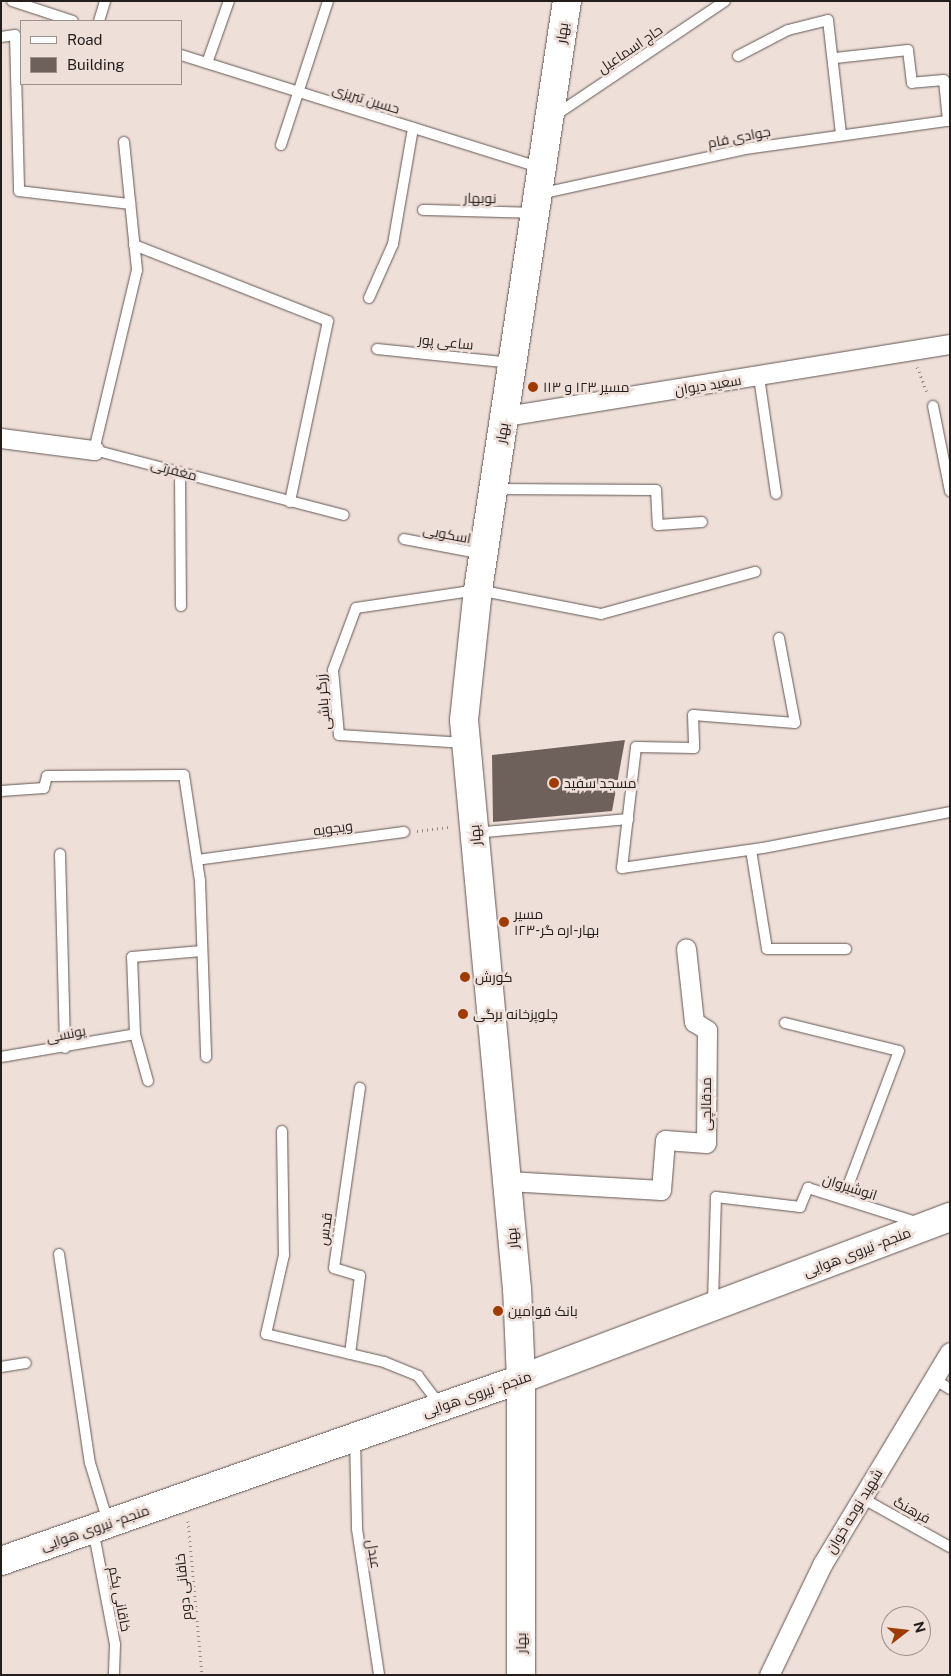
<!DOCTYPE html>
<meta charset="utf-8">
<style>
body{margin:0}
#map{position:relative;width:951px;height:1676px;overflow:hidden;background:#efdfd9;font-family:"Public Sans",Cairo,sans-serif}
div>[style]{position:absolute}
.building>*{inset:0;background:#6e605b}
.path>*{height:3px;margin-top:-1.5px;transform-origin:0;background:repeating-linear-gradient(90deg,#968a86 0 1px,transparent 0 5px)}
.roads{filter:drop-shadow(0 0 1px #645752) drop-shadow(0 0 1px #645752)}
.service>*{height:10px;margin:-5px;padding:0 5px;transform-origin:5px;border-radius:5px;background:#fff}
.minor>*{height:19px;margin:-9.5px;padding:0 9.5px;transform-origin:9.5px;border-radius:9.5px;background:#fff}
.primary>*{height:28px;margin:-14px;padding:0 14px;transform-origin:14px;border-radius:14px;background:#fff}
.dots>*{width:14px;height:14px;translate:-50% -50%;box-sizing:border-box;border:2px solid #efdfd9;border-radius:50%}
span{translate:-50% -50%;white-space:nowrap;text-align:center;line-height:1.15;-webkit-text-stroke:5px #efdfd9;paint-order:stroke}
.street-label{font-size:14px;color:#231d1b}
.poi-label{font-size:14px;color:#231d1b}
.left{translate:0 -50%;text-align:left}
.frame{position:absolute;inset:0;border:2px solid #231d1b;pointer-events:none}
.legend{position:absolute;left:20px;top:20px;width:162px;height:65px;box-sizing:border-box;background:#efdfd9;border:1px solid #9d918d;margin:0;padding:6px 9px;list-style:none;font-size:15px;color:#231d1b}
.legend li{display:flex;align-items:center;gap:10px;height:25px}
.legend b{width:25px;border:1px solid #9d918d}
.north{position:absolute;left:881px;top:1606px;width:50px;height:50px;box-sizing:border-box;background:#efdfd9;border:1px solid #9d918d;border-radius:50%;rotate:74deg;font-size:14px;font-weight:700;line-height:20px;text-align:center;color:#231d1b}
.north::after{content:'';display:block;margin:auto;width:18px;height:22px;background:#9e3b02;clip-path:polygon(50% 0,100% 100%,50% 72%,0 100%)}
</style>
<div id="map">
<div class="building">
<i style="clip-path:polygon(625px 740px,612px 811px,493px 822px,492px 755px)"></i>
</div>
<div class="path">
<i style="left:917px;top:367px;width:29px;rotate:68deg"></i>
<i style="left:417px;top:831px;width:34px;rotate:-7deg"></i>
<i style="left:188px;top:1521px;width:155px;rotate:84.8deg"></i>
</div>
<div class="roads">
<div class="service">
<i style="left:12px;top:1px;width:64px;rotate:18.2deg"></i>
<i style="left:99px;top:21px;width:21px;rotate:-73deg"></i>
<i style="left:1px;top:37px;width:14px;rotate:-8deg"></i>
<i style="left:15px;top:35px;width:156px;rotate:88.5deg"></i>
<i style="left:19px;top:191px;width:112px;rotate:6.7deg"></i>
<i style="left:181px;top:55px;width:377px;rotate:17.4deg"></i>
<i style="left:738px;top:56px;width:56px;rotate:-27.5deg"></i>
<i style="left:788px;top:30px;width:41px;rotate:-14deg"></i>
<i style="left:828px;top:20px;width:115px;rotate:83.5deg"></i>
<i style="left:207px;top:63px;width:66px;rotate:-70.5deg"></i>
<i style="left:554px;top:116px;width:206px;rotate:-33.9deg"></i>
<i style="left:124px;top:142px;width:129px;rotate:84.2deg"></i>
<i style="left:137px;top:270px;width:185px;rotate:103.4deg"></i>
<i style="left:94px;top:450px;width:258px;rotate:14.6deg"></i>
<i style="left:281px;top:145px;width:151px;rotate:-71.9deg"></i>
<i style="left:539px;top:194px;width:211px;rotate:-12.3deg"></i>
<i style="left:745px;top:149px;width:205px;rotate:-7.9deg"></i>
<i style="left:948px;top:121px;width:41px;rotate:-95.6deg"></i>
<i style="left:944px;top:80px;width:32px;rotate:175deg"></i>
<i style="left:912px;top:83px;width:33px;rotate:-97deg"></i>
<i style="left:908px;top:50px;width:73px;rotate:173.7deg"></i>
<i style="left:423px;top:210px;width:111px;rotate:1.5deg"></i>
<i style="left:134px;top:245px;width:208px;rotate:21.4deg"></i>
<i style="left:328px;top:321px;width:185px;rotate:101.9deg"></i>
<i style="left:369px;top:298px;width:59px;rotate:-66deg"></i>
<i style="left:393px;top:244px;width:118px;rotate:-80.2deg"></i>
<i style="left:377px;top:349px;width:136px;rotate:5.9deg"></i>
<i style="left:759px;top:377px;width:118px;rotate:81.7deg"></i>
<i style="left:933px;top:406px;width:87px;rotate:78.7deg"></i>
<i style="left:180px;top:472px;width:134px;rotate:89.6deg"></i>
<i style="left:495px;top:489px;width:161px;rotate:0.4deg"></i>
<i style="left:656px;top:490px;width:35px;rotate:87deg"></i>
<i style="left:658px;top:525px;width:44px;rotate:-3.9deg"></i>
<i style="left:404px;top:539px;width:80px;rotate:10.8deg"></i>
<i style="left:779px;top:638px;width:86px;rotate:79.3deg"></i>
<i style="left:795px;top:723px;width:102px;rotate:-175.5deg"></i>
<i style="left:693px;top:715px;width:33px;rotate:88deg"></i>
<i style="left:694px;top:748px;width:58px;rotate:-179deg"></i>
<i style="left:636px;top:747px;width:122px;rotate:96.6deg"></i>
<i style="left:622px;top:868px;width:142px;rotate:-8.1deg"></i>
<i style="left:763px;top:848px;width:190px;rotate:-10.9deg"></i>
<i style="left:465px;top:743px;width:126px;rotate:-176.4deg"></i>
<i style="left:339px;top:735px;width:65px;rotate:-95.3deg"></i>
<i style="left:333px;top:670px;width:66px;rotate:-69.6deg"></i>
<i style="left:356px;top:608px;width:123px;rotate:-8.4deg"></i>
<i style="left:478px;top:590px;width:125px;rotate:11deg"></i>
<i style="left:601px;top:614px;width:160px;rotate:-15.3deg"></i>
<i style="left:1px;top:791px;width:43px;rotate:-4deg"></i>
<i style="left:44px;top:788px;width:12px;rotate:-76deg"></i>
<i style="left:47px;top:776px;width:137px;rotate:-0.4deg"></i>
<i style="left:184px;top:775px;width:107px;rotate:81.4deg"></i>
<i style="left:200px;top:881px;width:176px;rotate:88deg"></i>
<i style="left:474px;top:833px;width:155px;rotate:-5.2deg"></i>
<i style="left:751px;top:850px;width:100px;rotate:80.8deg"></i>
<i style="left:767px;top:949px;width:79px"></i>
<i style="left:60px;top:854px;width:194px;rotate:88.5deg"></i>
<i style="left:197px;top:860px;width:209px;rotate:-7.7deg"></i>
<i style="left:785px;top:1023px;width:117px;rotate:13.8deg"></i>
<i style="left:899px;top:1051px;width:158px;rotate:110.7deg"></i>
<i style="left:1px;top:1057px;width:136px;rotate:-9.7deg"></i>
<i style="left:148px;top:1081px;width:49px;rotate:-105.5deg"></i>
<i style="left:135px;top:1034px;width:77px;rotate:-92.2deg"></i>
<i style="left:132px;top:957px;width:70px;rotate:-4.9deg"></i>
<i style="left:282px;top:1131px;width:124px;rotate:89.1deg"></i>
<i style="left:284px;top:1255px;width:81px;rotate:102.8deg"></i>
<i style="left:266px;top:1334px;width:121px;rotate:13.3deg"></i>
<i style="left:384px;top:1362px;width:37px;rotate:22deg"></i>
<i style="left:418px;top:1376px;width:38px;rotate:53deg"></i>
<i style="left:59px;top:1254px;width:211px;rotate:81.6deg"></i>
<i style="left:90px;top:1463px;width:62px;rotate:73deg"></i>
<i style="left:713px;top:1303px;width:106px;rotate:-88.4deg"></i>
<i style="left:716px;top:1197px;width:85px;rotate:6.8deg"></i>
<i style="left:800px;top:1207px;width:21px;rotate:-67deg"></i>
<i style="left:808px;top:1188px;width:116px;rotate:17.5deg"></i>
<i style="left:350px;top:1354px;width:79px;rotate:-82.7deg"></i>
<i style="left:360px;top:1276px;width:27px;rotate:-163deg"></i>
<i style="left:334px;top:1268px;width:182px;rotate:-81.8deg"></i>
<i style="left:1px;top:1367px;width:25px;rotate:-9deg"></i>
<i style="left:934px;top:1379px;width:19px;rotate:32deg"></i>
<i style="left:355px;top:1438px;width:91px;rotate:88.7deg"></i>
<i style="left:357px;top:1529px;width:148px;rotate:81.4deg"></i>
<i style="left:862px;top:1498px;width:101px;rotate:29.1deg"></i>
<i style="left:93px;top:1529px;width:117px;rotate:79.2deg"></i>
<i style="left:115px;top:1644px;width:31px;rotate:92deg"></i>
</div>
<div class="minor">
<i style="left:505px;top:416px;width:451px;rotate:-9.2deg"></i>
<i style="left:1px;top:438px;width:94px;rotate:7.4deg"></i>
<i style="left:508px;top:1181px;width:153px;rotate:3.4deg"></i>
<i style="left:661px;top:1190px;width:50px;rotate:-85.4deg"></i>
<i style="left:665px;top:1140px;width:41px;rotate:4.2deg"></i>
<i style="left:706px;top:1143px;width:113px;rotate:-89.5deg"></i>
<i style="left:707px;top:1030px;width:15px;rotate:-148deg"></i>
<i style="left:694px;top:1022px;width:74px;rotate:-96.2deg"></i>
<i style="left:769px;top:1675px;width:124px;rotate:-64.3deg"></i>
<i style="left:823px;top:1563px;width:246px;rotate:-59deg"></i>
</div>
<div class="primary">
<i style="left:1px;top:1561px;width:551px;rotate:-19.29deg"></i>
<i style="left:521px;top:1379px;width:459px;rotate:-20.7deg"></i>
<i style="left:521px;top:1675px;width:296px;rotate:-90deg"></i>
<i style="left:521px;top:1379px;width:90px;rotate:-92.5deg"></i>
<i style="left:517px;top:1289px;width:571px;rotate:-95.32deg"></i>
<i style="left:464px;top:720px;width:131px;rotate:-83.9deg"></i>
<i style="left:478px;top:590px;width:596px;rotate:-81.41deg"></i>
</div>
</div>
<div class="dots">
<i style="left:533px;top:387px;background:#9e3b02"></i>
<i style="left:554px;top:783px;background:#9e3b02"></i>
<i style="left:504px;top:922px;background:#9e3b02"></i>
<i style="left:465px;top:977px;background:#9e3b02"></i>
<i style="left:463px;top:1014px;background:#9e3b02"></i>
<i style="left:498px;top:1311px;background:#9e3b02"></i>
</div>
<div class="street-label">
<span style="left:562px;top:33px;rotate:-82deg">بهار</span>
<span style="left:630px;top:49px;rotate:-34deg">حاج اسماعیل</span>
<span style="left:366px;top:99px;rotate:17deg">حسین تبریزی</span>
<span style="left:739px;top:137px;rotate:-11deg">جوادی فام</span>
<span style="left:480px;top:198px;rotate:1deg">نوبهار</span>
<span style="left:446px;top:342px;rotate:6deg">ساعی پور</span>
<span style="left:708px;top:385px;rotate:-9deg">سعید دیوان</span>
<span style="left:502px;top:433px;rotate:-81deg">بهار</span>
<span style="left:174px;top:470px;rotate:15deg">مغفرتی</span>
<span style="left:447px;top:534px;rotate:11deg">اسکویی</span>
<span style="left:323px;top:702px;rotate:-95deg">زرگر باشی</span>
<span style="left:333px;top:828px;rotate:-8deg">ویجویه</span>
<span style="left:475px;top:835px;rotate:-95deg">بهار</span>
<span style="left:66px;top:1034px;rotate:-11deg">یونسی</span>
<span style="left:706px;top:1104px;rotate:-90deg">مدقالچی</span>
<span style="left:850px;top:1187px;rotate:18deg">انوشیروان</span>
<span style="left:325px;top:1229px;rotate:-82deg">قدس</span>
<span style="left:512px;top:1238px;rotate:-95deg">بهار</span>
<span style="left:857px;top:1252px;rotate:-21deg">منجم - نیروی هوایی</span>
<span style="left:477px;top:1394px;rotate:-19deg">منجم - نیروی هوایی</span>
<span style="left:912px;top:1510px;rotate:29deg">فرهنگ</span>
<span style="left:854px;top:1511px;rotate:-59deg">شهید نوحه خوان</span>
<span style="left:95px;top:1528px;rotate:-19deg">منجم - نیروی هوایی</span>
<span style="left:374px;top:1554px;rotate:81deg">عبدل</span>
<span style="left:183px;top:1587px;rotate:-96deg">خاقانی دوم</span>
<span style="left:120px;top:1599px;rotate:79deg">خاقانی یکم</span>
<span style="left:521px;top:1643px;rotate:-90deg">بهار</span>
</div>
<div class="poi-label">
<span class="left" style="left:543px;top:387px">مسیر ۱۲۳ و ۱۱۳</span>
<span class="left" style="left:564px;top:783px">مسجد سفید</span>
<span class="left" style="left:514px;top:922px">مسیر<br>۱۲۳-بهار-اره گر</span>
<span class="left" style="left:475px;top:977px">کورش</span>
<span class="left" style="left:473px;top:1014px">چلوپزخانه برگی</span>
<span class="left" style="left:508px;top:1311px">بانک قوامین</span>
</div>
<div class="frame"></div>
<ul class="legend">
<li><b style="height:6px;background:#fff"></b>Road</li>
<li><b style="height:14px;background:#6e605b"></b>Building</li>
</ul>
<div class="north">N</div>
</div>
